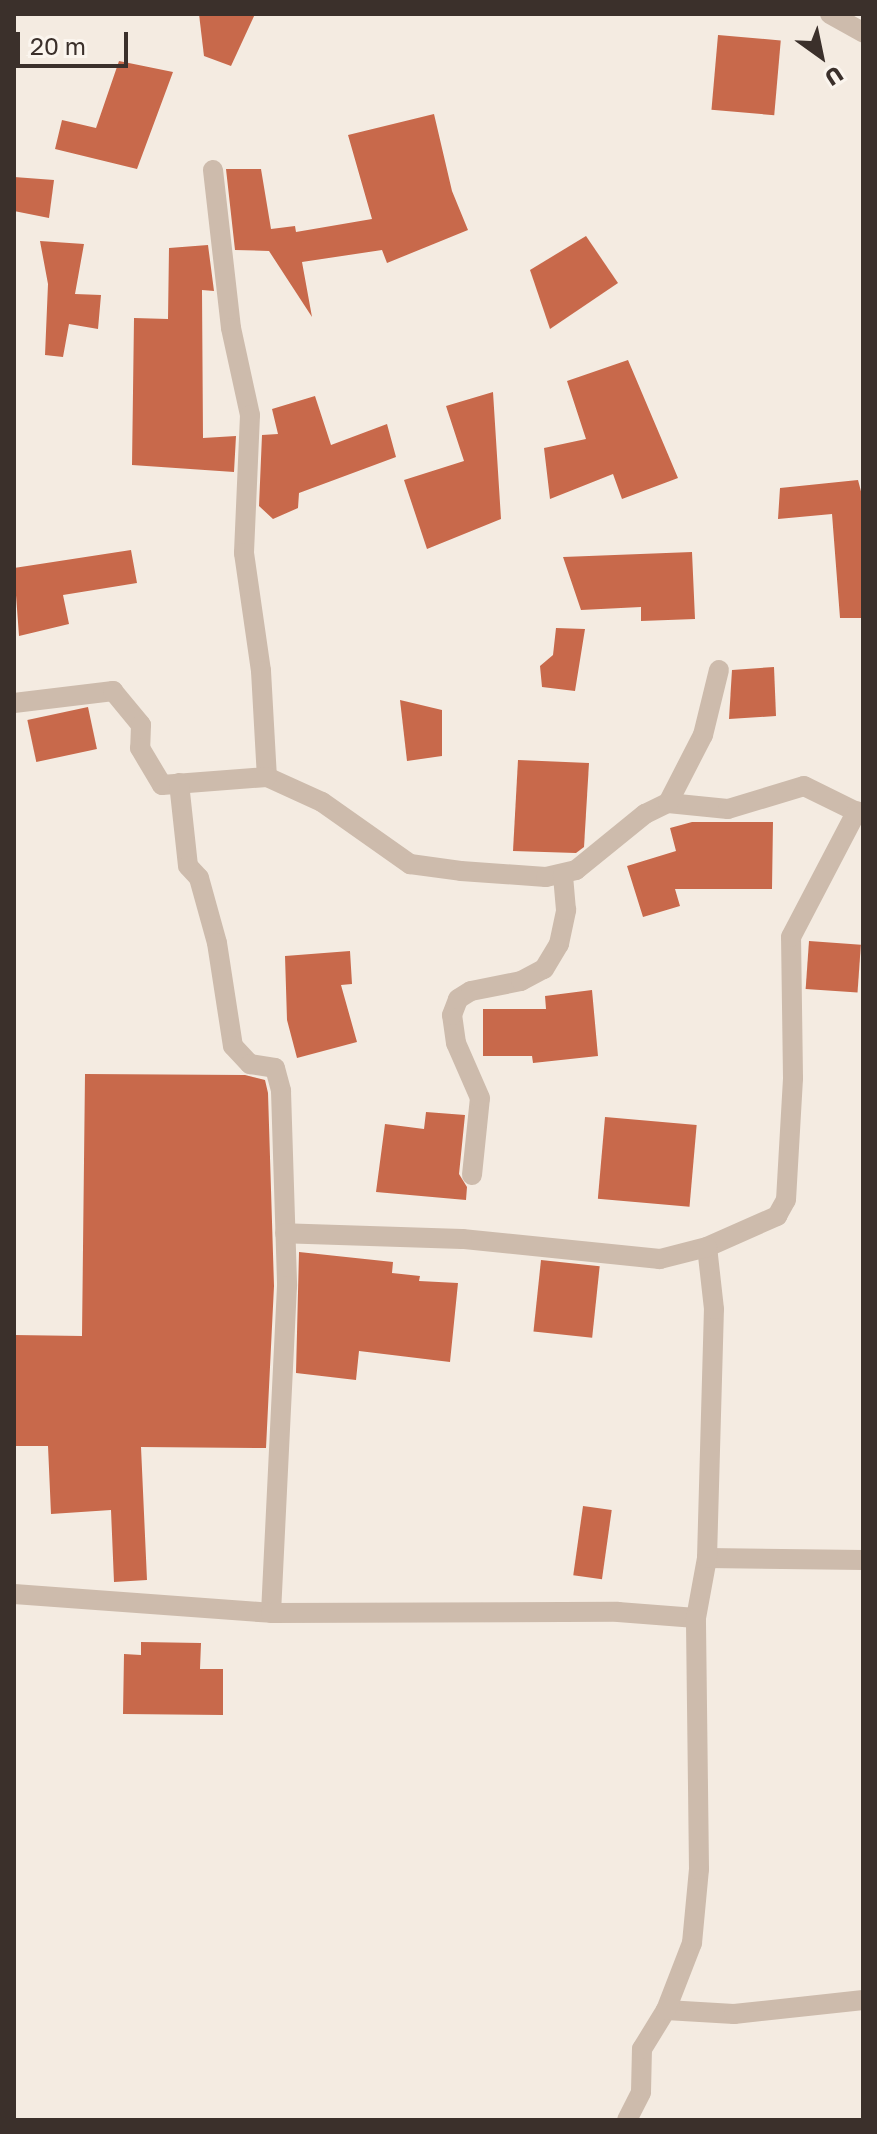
<!DOCTYPE html>
<style>
body{margin:0}
#map{position:relative;width:877px;height:2134px;overflow:hidden;background:#f4ebe1;font-family:"Golos Text",sans-serif}
div>[style]{position:absolute}
.building>*{inset:0;background:#c8694b;transform-origin:0 0}
.street>*{height:20px;margin:-10px;padding:0 10px;transform-origin:10px;border-radius:10px;background:#cdbbac}
span{translate:-50% -50%;white-space:nowrap;text-align:center;line-height:1.15;-webkit-text-stroke:7px #fbf5ee;paint-order:stroke}
.frame{position:absolute;inset:0;border:16px solid #3b302b;pointer-events:none}
.north{position:absolute;left:781px;top:16px;width:80px;height:80px;-webkit-text-stroke:6px #fbf5ee;paint-order:stroke;rotate:147deg;font-size:22px;font-weight:700;line-height:32px;text-align:center;color:#3b302b}
.north::after{content:'';display:block;margin:auto;width:28px;height:36px;background:#3b302b;clip-path:polygon(50% 0,100% 100%,50% 72%,0 100%)}
.scale{position:absolute;left:16px;top:32px;width:112px;height:36px;box-sizing:border-box;border:4px solid #3b302b;border-top:0;padding-left:10px;font-size:24px;line-height:28px;white-space:nowrap;color:#3b302b;-webkit-text-stroke:6px #fbf5ee;paint-order:stroke}
</style>
<div id="map">
<div class="building">
<i style="clip-path:polygon(199px 14px,255px 14px,231px 66px,204px 56px)"></i>
<i style="left:718px;top:35px;width:63px;height:75px;rotate:5deg"></i>
<i style="clip-path:polygon(119px 61px,173px 72px,137px 169px,55px 149px,62px 120px,96px 128px)"></i>
<i style="clip-path:polygon(434px 114px,452px 191px,468px 230px,387px 263px,382px 250px,302px 262px,312px 317px,269px 251px,235px 250px,226px 169px,261px 169px,271px 229px,295px 226px,296px 232px,372px 219px,348px 135px)"></i>
<i style="clip-path:polygon(14px 177px,54px 180px,49px 218px,14px 211px)"></i>
<i style="clip-path:polygon(586px 236px,618px 283px,550px 329px,530px 270px)"></i>
<i style="clip-path:polygon(40px 241px,84px 244px,75px 294px,101px 295px,98px 329px,69px 324px,63px 357px,45px 355px,48px 284px)"></i>
<i style="clip-path:polygon(208px 245px,214px 291px,202px 290px,203px 438px,236px 436px,234px 472px,132px 465px,134px 318px,168px 319px,169px 248px)"></i>
<i style="clip-path:polygon(628px 360px,678px 478px,622px 499px,613px 474px,550px 499px,544px 448px,586px 439px,567px 381px)"></i>
<i style="clip-path:polygon(493px 392px,501px 519px,427px 549px,404px 480px,464px 461px,446px 406px)"></i>
<i style="clip-path:polygon(315px 396px,331px 445px,387px 424px,396px 457px,299px 493px,298px 508px,273px 519px,259px 506px,262px 435px,278px 434px,272px 409px)"></i>
<i style="clip-path:polygon(858px 480px,863px 499px,863px 618px,840px 618px,832px 514px,778px 519px,780px 488px)"></i>
<i style="clip-path:polygon(131px 550px,137px 583px,63px 595px,69px 624px,19px 636px,14px 568px)"></i>
<i style="clip-path:polygon(692px 552px,695px 619px,641px 621px,641px 607px,581px 610px,563px 557px)"></i>
<i style="clip-path:polygon(556px 628px,585px 629px,575px 691px,542px 687px,540px 666px,553px 655px)"></i>
<i style="clip-path:polygon(774px 667px,776px 716px,729px 719px,732px 670px)"></i>
<i style="clip-path:polygon(400px 700px,442px 710px,442px 756px,407px 761px)"></i>
<i style="left:88px;top:707px;width:43px;height:62px;rotate:78deg"></i>
<i style="clip-path:polygon(518px 760px,589px 763px,584px 847px,576px 853px,513px 851px)"></i>
<i style="clip-path:polygon(692px 822px,773px 822px,772px 889px,675px 889px,680px 906px,643px 917px,627px 866px,676px 851px,670px 828px)"></i>
<i style="left:809px;top:941px;width:52px;height:48px;rotate:4deg"></i>
<i style="clip-path:polygon(350px 951px,352px 984px,341px 985px,357px 1042px,297px 1058px,287px 1020px,285px 956px)"></i>
<i style="clip-path:polygon(592px 990px,598px 1056px,533px 1063px,532px 1056px,483px 1056px,483px 1009px,546px 1009px,545px 996px)"></i>
<i style="clip-path:polygon(85px 1074px,245px 1075px,265px 1080px,268px 1093px,274px 1286px,266px 1448px,141px 1447px,147px 1580px,114px 1582px,111px 1510px,51px 1514px,48px 1446px,14px 1446px,14px 1335px,82px 1336px)"></i>
<i style="clip-path:polygon(426px 1112px,465px 1115px,459px 1174px,467px 1187px,466px 1200px,376px 1192px,385px 1124px,424px 1129px)"></i>
<i style="left:605px;top:1117px;width:92px;height:82px;rotate:5deg"></i>
<i style="clip-path:polygon(299px 1252px,393px 1262px,392px 1273px,420px 1276px,419px 1281px,458px 1283px,450px 1362px,359px 1351px,356px 1380px,296px 1373px)"></i>
<i style="left:541px;top:1260px;width:59px;height:72px;rotate:6deg"></i>
<i style="left:583px;top:1506px;width:29px;height:70px;rotate:8deg"></i>
<i style="clip-path:polygon(141px 1642px,201px 1643px,200px 1669px,223px 1669px,223px 1715px,123px 1714px,124px 1654px,141px 1655px)"></i>
</div>
<div class="street">
<i style="left:830px;top:14px;width:38px;rotate:29deg"></i>
<i style="left:213px;top:170px;width:159px;rotate:83.5deg"></i>
<i style="left:231px;top:328px;width:89px;rotate:77.7deg"></i>
<i style="left:250px;top:415px;width:138px;rotate:92.5deg"></i>
<i style="left:244px;top:553px;width:119px;rotate:81.8deg"></i>
<i style="left:261px;top:671px;width:106px;rotate:86.8deg"></i>
<i style="left:267px;top:777px;width:60px;rotate:24.4deg"></i>
<i style="left:322px;top:802px;width:108px;rotate:35.2deg"></i>
<i style="left:410px;top:864px;width:51px;rotate:7.8deg"></i>
<i style="left:461px;top:871px;width:85px;rotate:4deg"></i>
<i style="left:546px;top:877px;width:31px;rotate:-13deg"></i>
<i style="left:576px;top:870px;width:89px;rotate:-39.1deg"></i>
<i style="left:645px;top:814px;width:25px;rotate:-26deg"></i>
<i style="left:668px;top:803px;width:60px;rotate:5.7deg"></i>
<i style="left:728px;top:809px;width:79px;rotate:-16.8deg"></i>
<i style="left:804px;top:786px;width:66px;rotate:26.2deg"></i>
<i style="left:14px;top:703px;width:100px;rotate:-6.9deg"></i>
<i style="left:113px;top:691px;width:44px;rotate:50.5deg"></i>
<i style="left:141px;top:725px;width:23px;rotate:92deg"></i>
<i style="left:140px;top:748px;width:43px;rotate:59.3deg"></i>
<i style="left:162px;top:785px;width:105px;rotate:-4.4deg"></i>
<i style="left:179px;top:783px;width:83px;rotate:83.8deg"></i>
<i style="left:188px;top:866px;width:16px;rotate:47deg"></i>
<i style="left:199px;top:878px;width:67px;rotate:74.5deg"></i>
<i style="left:217px;top:943px;width:104px;rotate:81.2deg"></i>
<i style="left:233px;top:1046px;width:25px;rotate:47deg"></i>
<i style="left:250px;top:1064px;width:25px;rotate:9deg"></i>
<i style="left:275px;top:1068px;width:24px;rotate:75deg"></i>
<i style="left:281px;top:1091px;width:195px;rotate:88.2deg"></i>
<i style="left:287px;top:1286px;width:327px;rotate:92.8deg"></i>
<i style="left:668px;top:803px;width:76px;rotate:-62.8deg"></i>
<i style="left:703px;top:735px;width:67px;rotate:-76.2deg"></i>
<i style="left:472px;top:1175px;width:77px;rotate:-84.1deg"></i>
<i style="left:480px;top:1098px;width:60px;rotate:-113.6deg"></i>
<i style="left:456px;top:1043px;width:28px;rotate:-98deg"></i>
<i style="left:452px;top:1015px;width:17px;rotate:-69deg"></i>
<i style="left:458px;top:999px;width:15px;rotate:-32deg"></i>
<i style="left:471px;top:991px;width:51px;rotate:-11.3deg"></i>
<i style="left:521px;top:981px;width:26px;rotate:-28deg"></i>
<i style="left:544px;top:969px;width:29px;rotate:-59deg"></i>
<i style="left:559px;top:944px;width:35px;rotate:-78deg"></i>
<i style="left:566px;top:910px;width:36px;rotate:-95deg"></i>
<i style="left:707px;top:1247px;width:77px;rotate:-23.9deg"></i>
<i style="left:777px;top:1216px;width:18px;rotate:-61deg"></i>
<i style="left:786px;top:1200px;width:122px;rotate:-86.7deg"></i>
<i style="left:793px;top:1078px;width:141px;rotate:-90.8deg"></i>
<i style="left:791px;top:937px;width:142px;rotate:-62.4deg"></i>
<i style="left:707px;top:1558px;width:156px;rotate:0.7deg"></i>
<i style="left:14px;top:1594px;width:258px;rotate:4.2deg"></i>
<i style="left:271px;top:1613px;width:347px;rotate:-0.2deg"></i>
<i style="left:618px;top:1612px;width:78px;rotate:4.4deg"></i>
<i style="left:696px;top:1618px;width:61px;rotate:-79.6deg"></i>
<i style="left:707px;top:1558px;width:249px;rotate:-88.4deg"></i>
<i style="left:714px;top:1309px;width:62px;rotate:-96.4deg"></i>
<i style="left:707px;top:1247px;width:49px;rotate:165.7deg"></i>
<i style="left:660px;top:1259px;width:199px;rotate:-174.2deg"></i>
<i style="left:462px;top:1239px;width:177px;rotate:-178.1deg"></i>
<i style="left:666px;top:2010px;width:68px;rotate:3.4deg"></i>
<i style="left:734px;top:2014px;width:130px;rotate:-6.2deg"></i>
<i style="left:627px;top:2120px;width:31px;rotate:-63deg"></i>
<i style="left:641px;top:2092px;width:43px;rotate:-88.7deg"></i>
<i style="left:642px;top:2049px;width:46px;rotate:-58.4deg"></i>
<i style="left:666px;top:2010px;width:72px;rotate:-68.8deg"></i>
<i style="left:692px;top:1943px;width:74px;rotate:-84.6deg"></i>
<i style="left:699px;top:1869px;width:251px;rotate:-90.7deg"></i>
</div>
<div class="frame"></div>
<div class="north">U</div>
<div class="scale">20 m</div>
</div>
